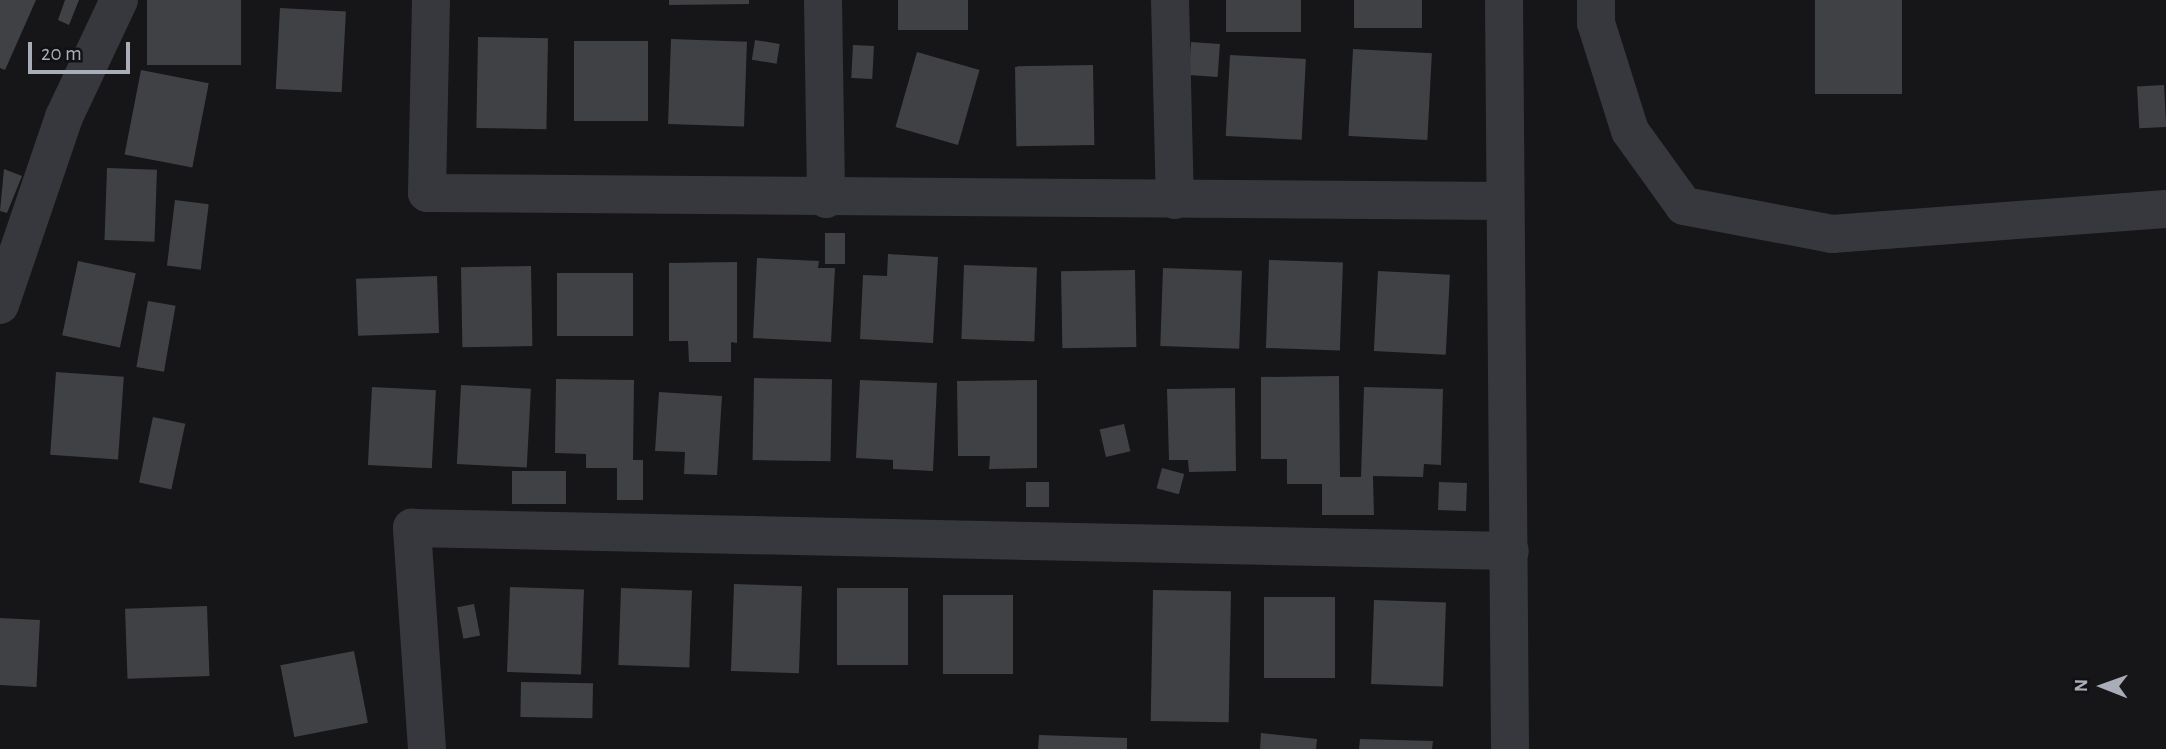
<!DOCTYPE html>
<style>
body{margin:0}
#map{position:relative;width:2166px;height:749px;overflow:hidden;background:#161618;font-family:"Alegreya Sans",sans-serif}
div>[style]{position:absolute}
.building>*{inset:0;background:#404145;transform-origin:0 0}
.minor>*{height:38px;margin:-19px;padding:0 19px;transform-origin:19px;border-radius:19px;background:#37383d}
span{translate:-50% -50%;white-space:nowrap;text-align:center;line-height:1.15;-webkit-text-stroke:5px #111113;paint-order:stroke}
.north{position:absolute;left:2068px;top:651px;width:70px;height:70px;-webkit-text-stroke:5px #111113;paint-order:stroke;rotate:271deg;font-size:19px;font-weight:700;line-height:28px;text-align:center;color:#a8adb8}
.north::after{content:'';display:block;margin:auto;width:24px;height:32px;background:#a8adb8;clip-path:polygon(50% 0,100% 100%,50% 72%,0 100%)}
.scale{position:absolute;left:28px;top:42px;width:102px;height:32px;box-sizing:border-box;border:4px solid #a8adb8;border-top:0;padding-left:9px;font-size:21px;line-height:24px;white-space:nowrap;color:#a8adb8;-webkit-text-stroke:5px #111113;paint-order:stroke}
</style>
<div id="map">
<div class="building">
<i style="clip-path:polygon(0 0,36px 0,5px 70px,0 68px)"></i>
<i style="clip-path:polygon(65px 0,79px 0,69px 25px,58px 20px)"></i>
<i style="left:147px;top:0;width:94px;height:65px"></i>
<i style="clip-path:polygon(669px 0,749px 0,749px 4px,669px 5px)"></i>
<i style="left:898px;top:0;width:70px;height:30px"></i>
<i style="left:1226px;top:0;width:75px;height:32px"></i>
<i style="left:1354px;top:0;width:68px;height:28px"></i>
<i style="left:1815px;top:0;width:87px;height:94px"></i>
<i style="left:280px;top:8px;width:66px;height:81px;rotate:3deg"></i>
<i style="left:478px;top:37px;width:70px;height:91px;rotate:1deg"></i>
<i style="left:671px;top:39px;width:76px;height:85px;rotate:2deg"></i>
<i style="left:755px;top:40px;width:25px;height:20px;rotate:9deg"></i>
<i style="left:648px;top:41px;width:80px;height:74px;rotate:90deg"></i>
<i style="left:1191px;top:42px;width:29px;height:33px;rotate:4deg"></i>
<i style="left:853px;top:45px;width:21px;height:33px;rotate:3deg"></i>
<i style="left:1353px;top:49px;width:79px;height:87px;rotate:3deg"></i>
<i style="left:917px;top:52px;width:65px;height:78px;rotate:16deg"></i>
<i style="left:1230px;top:55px;width:76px;height:81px;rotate:3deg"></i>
<i style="left:1093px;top:65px;width:80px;height:78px;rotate:89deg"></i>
<i style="left:141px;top:70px;width:69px;height:86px;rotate:11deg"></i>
<i style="left:2164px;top:85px;width:42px;height:27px;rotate:87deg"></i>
<i style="left:107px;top:168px;width:50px;height:72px;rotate:2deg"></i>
<i style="clip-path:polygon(4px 169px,22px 176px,7px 213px,0 211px)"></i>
<i style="left:175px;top:200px;width:34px;height:66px;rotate:7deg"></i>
<i style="left:825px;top:233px;width:20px;height:31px"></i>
<i style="clip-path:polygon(888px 254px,938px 257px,933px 343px,860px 339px,863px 275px,887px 276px)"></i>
<i style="clip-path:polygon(757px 258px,819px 261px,818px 268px,835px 268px,831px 342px,753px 338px)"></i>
<i style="left:1269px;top:260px;width:74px;height:88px;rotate:2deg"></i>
<i style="left:78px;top:261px;width:59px;height:76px;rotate:12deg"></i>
<i style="clip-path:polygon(737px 262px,737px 343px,731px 342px,731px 362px,689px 362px,688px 341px,669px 341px,669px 263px)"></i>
<i style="left:964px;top:265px;width:73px;height:74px;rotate:2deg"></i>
<i style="left:531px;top:266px;width:80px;height:70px;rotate:89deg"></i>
<i style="left:1163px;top:268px;width:79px;height:78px;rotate:2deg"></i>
<i style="left:1135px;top:270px;width:77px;height:74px;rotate:89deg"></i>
<i style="left:1378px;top:271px;width:72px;height:80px;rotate:3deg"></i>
<i style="left:633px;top:273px;width:63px;height:76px;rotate:90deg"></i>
<i style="left:437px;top:276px;width:57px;height:81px;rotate:88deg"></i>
<i style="left:148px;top:301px;width:28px;height:67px;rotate:10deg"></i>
<i style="left:56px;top:372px;width:68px;height:83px;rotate:4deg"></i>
<i style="clip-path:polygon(1339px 376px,1340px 477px,1361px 477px,1364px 387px,1443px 389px,1441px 465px,1424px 464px,1423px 477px,1373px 476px,1374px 515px,1322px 515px,1322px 484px,1287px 484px,1287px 459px,1261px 459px,1261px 377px)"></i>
<i style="left:754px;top:378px;width:78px;height:82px;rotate:1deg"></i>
<i style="clip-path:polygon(556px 379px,634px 380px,633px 460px,643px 460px,643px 500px,617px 500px,617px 468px,586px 468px,586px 454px,555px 453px)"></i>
<i style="clip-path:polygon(860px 380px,937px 383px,933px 471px,893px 469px,893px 460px,856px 458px)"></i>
<i style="clip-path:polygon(1037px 380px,1037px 468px,989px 469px,990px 456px,958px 456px,957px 381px)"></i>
<i style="left:461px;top:385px;width:70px;height:79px;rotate:3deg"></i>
<i style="left:372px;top:387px;width:64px;height:78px;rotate:3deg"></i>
<i style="clip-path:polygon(1235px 388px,1236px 471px,1189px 472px,1188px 460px,1169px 460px,1167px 389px)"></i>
<i style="clip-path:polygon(659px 392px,722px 396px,717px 475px,684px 474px,685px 452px,655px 451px)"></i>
<i style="left:153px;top:417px;width:33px;height:67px;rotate:12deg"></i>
<i style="left:1124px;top:424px;width:28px;height:25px;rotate:77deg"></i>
<i style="left:1162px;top:468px;width:23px;height:21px;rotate:15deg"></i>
<i style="left:566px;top:471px;width:33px;height:54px;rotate:90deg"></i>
<i style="left:1026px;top:482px;width:23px;height:25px"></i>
<i style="left:1439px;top:482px;width:28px;height:28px;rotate:2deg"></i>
<i style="left:734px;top:584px;width:68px;height:87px;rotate:2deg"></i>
<i style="left:510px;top:587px;width:74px;height:85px;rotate:2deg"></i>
<i style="left:621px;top:588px;width:71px;height:77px;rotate:2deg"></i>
<i style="left:837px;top:588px;width:71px;height:77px"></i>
<i style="left:1153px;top:590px;width:78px;height:131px;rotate:1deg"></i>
<i style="left:943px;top:595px;width:70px;height:79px"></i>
<i style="left:1335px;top:597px;width:81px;height:71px;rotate:90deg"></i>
<i style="left:1374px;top:600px;width:72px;height:84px;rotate:2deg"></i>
<i style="left:474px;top:604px;width:32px;height:17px;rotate:79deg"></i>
<i style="left:207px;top:606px;width:70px;height:82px;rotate:88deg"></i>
<i style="left:0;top:618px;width:40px;height:67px;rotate:3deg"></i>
<i style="left:354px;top:651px;width:73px;height:75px;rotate:79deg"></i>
<i style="left:521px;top:682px;width:72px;height:35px;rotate:1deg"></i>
<i style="clip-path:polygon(1261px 733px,1317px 739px,1316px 749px,1260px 749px)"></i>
<i style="clip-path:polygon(1039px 735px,1127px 738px,1127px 749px,1038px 749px)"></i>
<i style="clip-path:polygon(1360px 739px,1433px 741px,1432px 749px,1359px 749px)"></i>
</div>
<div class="minor">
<i style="left:431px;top:0;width:193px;rotate:91.2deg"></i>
<i style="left:427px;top:193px;width:1078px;rotate:0.43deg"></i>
<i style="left:823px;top:0;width:199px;rotate:89.1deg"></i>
<i style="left:1170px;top:0;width:200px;rotate:88.6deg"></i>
<i style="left:1504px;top:0;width:749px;rotate:89.54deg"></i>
<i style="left:1596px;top:0;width:23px;rotate:90deg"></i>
<i style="left:1596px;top:23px;width:113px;rotate:72.5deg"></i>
<i style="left:1630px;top:131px;width:92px;rotate:54.2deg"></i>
<i style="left:1684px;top:206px;width:151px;rotate:10.7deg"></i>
<i style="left:1832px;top:234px;width:335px;rotate:-4.3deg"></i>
<i style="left:0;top:305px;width:199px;rotate:-71.2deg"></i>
<i style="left:64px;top:117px;width:129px;rotate:-64.8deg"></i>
<i style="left:427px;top:749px;width:222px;rotate:-93.9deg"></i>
<i style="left:412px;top:528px;width:1098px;rotate:1.2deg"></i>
</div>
<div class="north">N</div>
<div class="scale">20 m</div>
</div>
